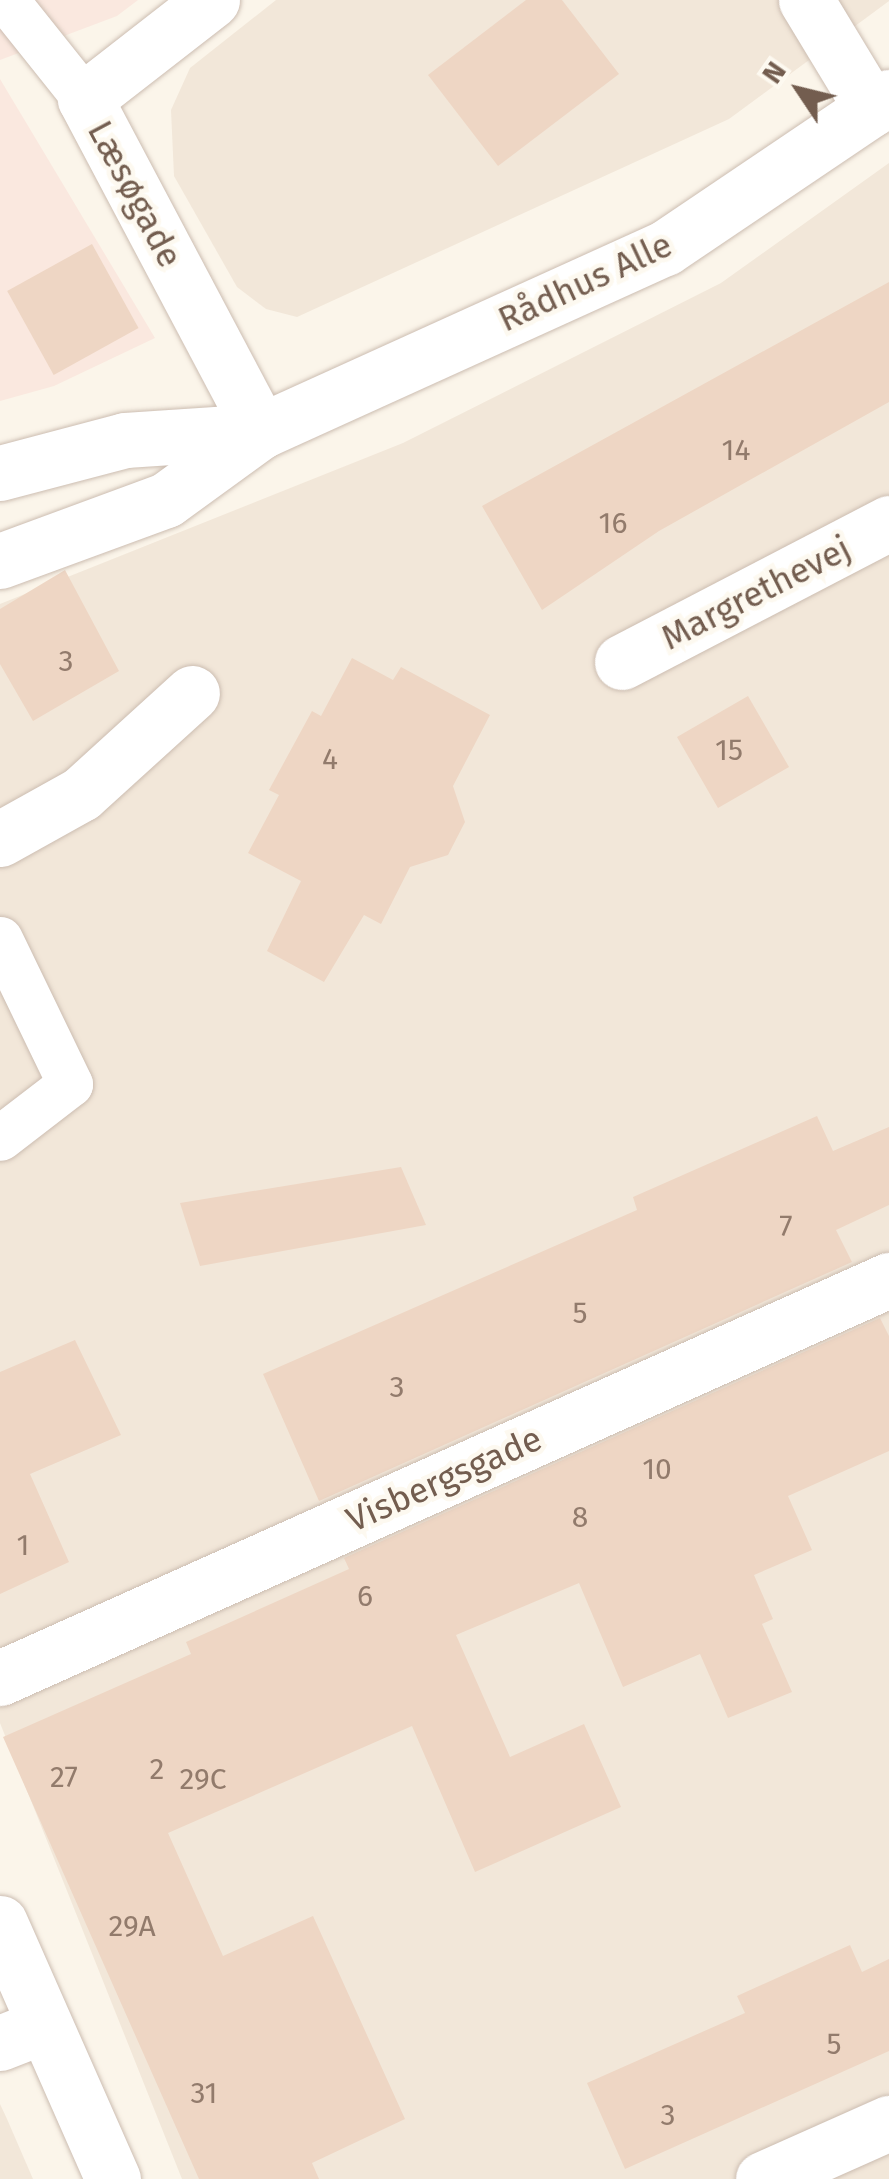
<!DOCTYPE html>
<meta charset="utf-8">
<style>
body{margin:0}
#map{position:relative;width:889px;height:2179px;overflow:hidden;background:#fbf5ea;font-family:"Fira Sans",sans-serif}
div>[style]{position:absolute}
.residential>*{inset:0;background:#f2e7d9}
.commercial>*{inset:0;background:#fae8df}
.building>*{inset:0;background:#eed6c4;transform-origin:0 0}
.roads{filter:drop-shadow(0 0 2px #ccbdb1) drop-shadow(0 0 2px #ccbdb1)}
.lane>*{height:45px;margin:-22.5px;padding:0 22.5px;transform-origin:22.5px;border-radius:22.5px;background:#fff}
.street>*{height:55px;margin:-27.5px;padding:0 27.5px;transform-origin:27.5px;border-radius:27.5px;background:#fff}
.secondary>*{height:55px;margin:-27.5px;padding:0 27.5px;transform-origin:27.5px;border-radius:27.5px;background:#fff}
span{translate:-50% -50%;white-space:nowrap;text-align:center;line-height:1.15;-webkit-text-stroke:9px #fdf9f0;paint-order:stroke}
.number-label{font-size:30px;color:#927b6c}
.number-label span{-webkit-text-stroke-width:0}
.street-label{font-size:35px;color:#735d4f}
.north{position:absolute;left:749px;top:40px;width:100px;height:100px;-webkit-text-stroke:8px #fdf9f0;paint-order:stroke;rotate:305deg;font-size:28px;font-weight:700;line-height:40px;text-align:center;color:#735d4f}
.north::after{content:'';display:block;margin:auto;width:35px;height:45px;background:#735d4f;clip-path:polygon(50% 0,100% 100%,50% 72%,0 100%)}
</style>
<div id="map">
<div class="residential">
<i style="clip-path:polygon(276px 0,889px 0,889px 1px,729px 119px,297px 317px,266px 309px,237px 287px,174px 176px,171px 110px,190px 68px)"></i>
<i style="clip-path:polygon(889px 163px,889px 2179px,182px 2179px,0 1723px,0 604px,403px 443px,721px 283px)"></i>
<i style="clip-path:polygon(0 2104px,7px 2119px,33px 2179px,0 2179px)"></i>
</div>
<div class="commercial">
<i style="clip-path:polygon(0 0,138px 0,117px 16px,0 60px)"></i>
<i style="clip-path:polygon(0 79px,155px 338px,54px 386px,0 401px)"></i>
</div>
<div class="building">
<i style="clip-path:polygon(526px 0,562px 0,619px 74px,498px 166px,428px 75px)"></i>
<i style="left:92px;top:244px;width:96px;height:97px;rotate:61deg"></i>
<i style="clip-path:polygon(889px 282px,889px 402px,659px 531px,542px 610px,482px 506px)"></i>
<i style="clip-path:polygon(65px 570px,119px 671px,33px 721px,0 664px,0 609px)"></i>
<i style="clip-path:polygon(352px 658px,393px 680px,401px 667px,490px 715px,453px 786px,465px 822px,448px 855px,410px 867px,381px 924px,364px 915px,324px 982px,267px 951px,301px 881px,248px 853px,279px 795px,269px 790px,312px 711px,321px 716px)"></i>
<i style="left:748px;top:696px;width:82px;height:82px;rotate:60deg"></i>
<i style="clip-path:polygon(817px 1116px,833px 1151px,889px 1127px,889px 1205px,836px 1230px,852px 1262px,319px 1501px,263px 1374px,637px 1210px,633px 1197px)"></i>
<i style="clip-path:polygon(401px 1167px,426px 1225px,200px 1266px,180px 1203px)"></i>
<i style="clip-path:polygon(880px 1318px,889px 1336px,889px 1451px,788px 1496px,812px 1550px,754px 1575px,773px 1619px,762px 1624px,792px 1692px,728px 1718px,700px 1654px,623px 1687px,579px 1583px,456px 1635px,510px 1757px,584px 1724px,621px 1807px,475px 1872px,412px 1726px,168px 1833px,223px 1956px,313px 1916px,405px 2119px,312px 2163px,319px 2179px,199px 2179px,3px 1737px,191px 1654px,186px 1642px,349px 1569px,344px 1558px)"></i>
<i style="clip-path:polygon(75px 1340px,121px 1435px,30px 1474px,69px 1562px,0 1594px,0 1372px)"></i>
<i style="clip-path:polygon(850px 1945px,862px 1972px,889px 1959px,889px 2051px,625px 2169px,587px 2083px,745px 2013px,737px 1996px)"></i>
</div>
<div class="roads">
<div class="lane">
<i style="left:6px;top:0;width:127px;rotate:51.4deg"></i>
<i style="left:0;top:939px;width:161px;rotate:64.2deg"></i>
<i style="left:70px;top:1084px;width:88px;rotate:142.4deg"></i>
</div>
<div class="street">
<i style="left:212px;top:0;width:161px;rotate:142.1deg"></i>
<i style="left:85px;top:99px;width:376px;rotate:62.1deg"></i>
<i style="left:806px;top:0;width:127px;rotate:58.8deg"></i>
<i style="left:622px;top:662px;width:301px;rotate:-27.5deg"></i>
<i style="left:0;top:839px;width:93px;rotate:-29.1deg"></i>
<i style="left:81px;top:794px;width:150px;rotate:-42.3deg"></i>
<i style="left:0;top:1678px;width:974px;rotate:-24.12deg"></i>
<i style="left:0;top:2043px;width:46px;rotate:-21.6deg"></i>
<i style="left:763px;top:2179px;width:138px;rotate:-24deg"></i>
</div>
<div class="secondary">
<i style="left:0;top:473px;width:129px;rotate:-14.8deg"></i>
<i style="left:125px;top:440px;width:136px;rotate:-3.8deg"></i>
<i style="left:0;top:561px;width:177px;rotate:-20.2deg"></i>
<i style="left:166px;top:500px;width:117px;rotate:-36deg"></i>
<i style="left:261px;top:431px;width:444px;rotate:-24.4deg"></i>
<i style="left:665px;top:248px;width:270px;rotate:-34deg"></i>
<i style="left:0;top:1923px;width:280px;rotate:66.2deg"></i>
</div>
</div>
<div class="number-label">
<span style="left:736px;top:450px">14</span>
<span style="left:613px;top:523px">16</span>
<span style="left:66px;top:661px">3</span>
<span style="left:729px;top:750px">15</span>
<span style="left:330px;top:759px">4</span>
<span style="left:786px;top:1226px">7</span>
<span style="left:580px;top:1313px">5</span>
<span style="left:397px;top:1387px">3</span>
<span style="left:657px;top:1469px">10</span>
<span style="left:580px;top:1517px">8</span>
<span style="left:23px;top:1545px">1</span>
<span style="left:365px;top:1596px">6</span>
<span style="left:157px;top:1769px">2</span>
<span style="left:64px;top:1777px">27</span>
<span style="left:203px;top:1779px">29C</span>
<span style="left:132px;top:1926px">29A</span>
<span style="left:834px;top:2044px">5</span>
<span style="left:204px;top:2093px">31</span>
<span style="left:668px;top:2115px">3</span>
</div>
<div class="street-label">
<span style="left:135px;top:194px;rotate:62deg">Læsøgade</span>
<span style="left:585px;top:282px;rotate:-25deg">Rådhus Alle</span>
<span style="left:756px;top:593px;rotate:-27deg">Margrethevej</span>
<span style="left:444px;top:1479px;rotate:-24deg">Visbergsgade</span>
</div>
<div class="north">N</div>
</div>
